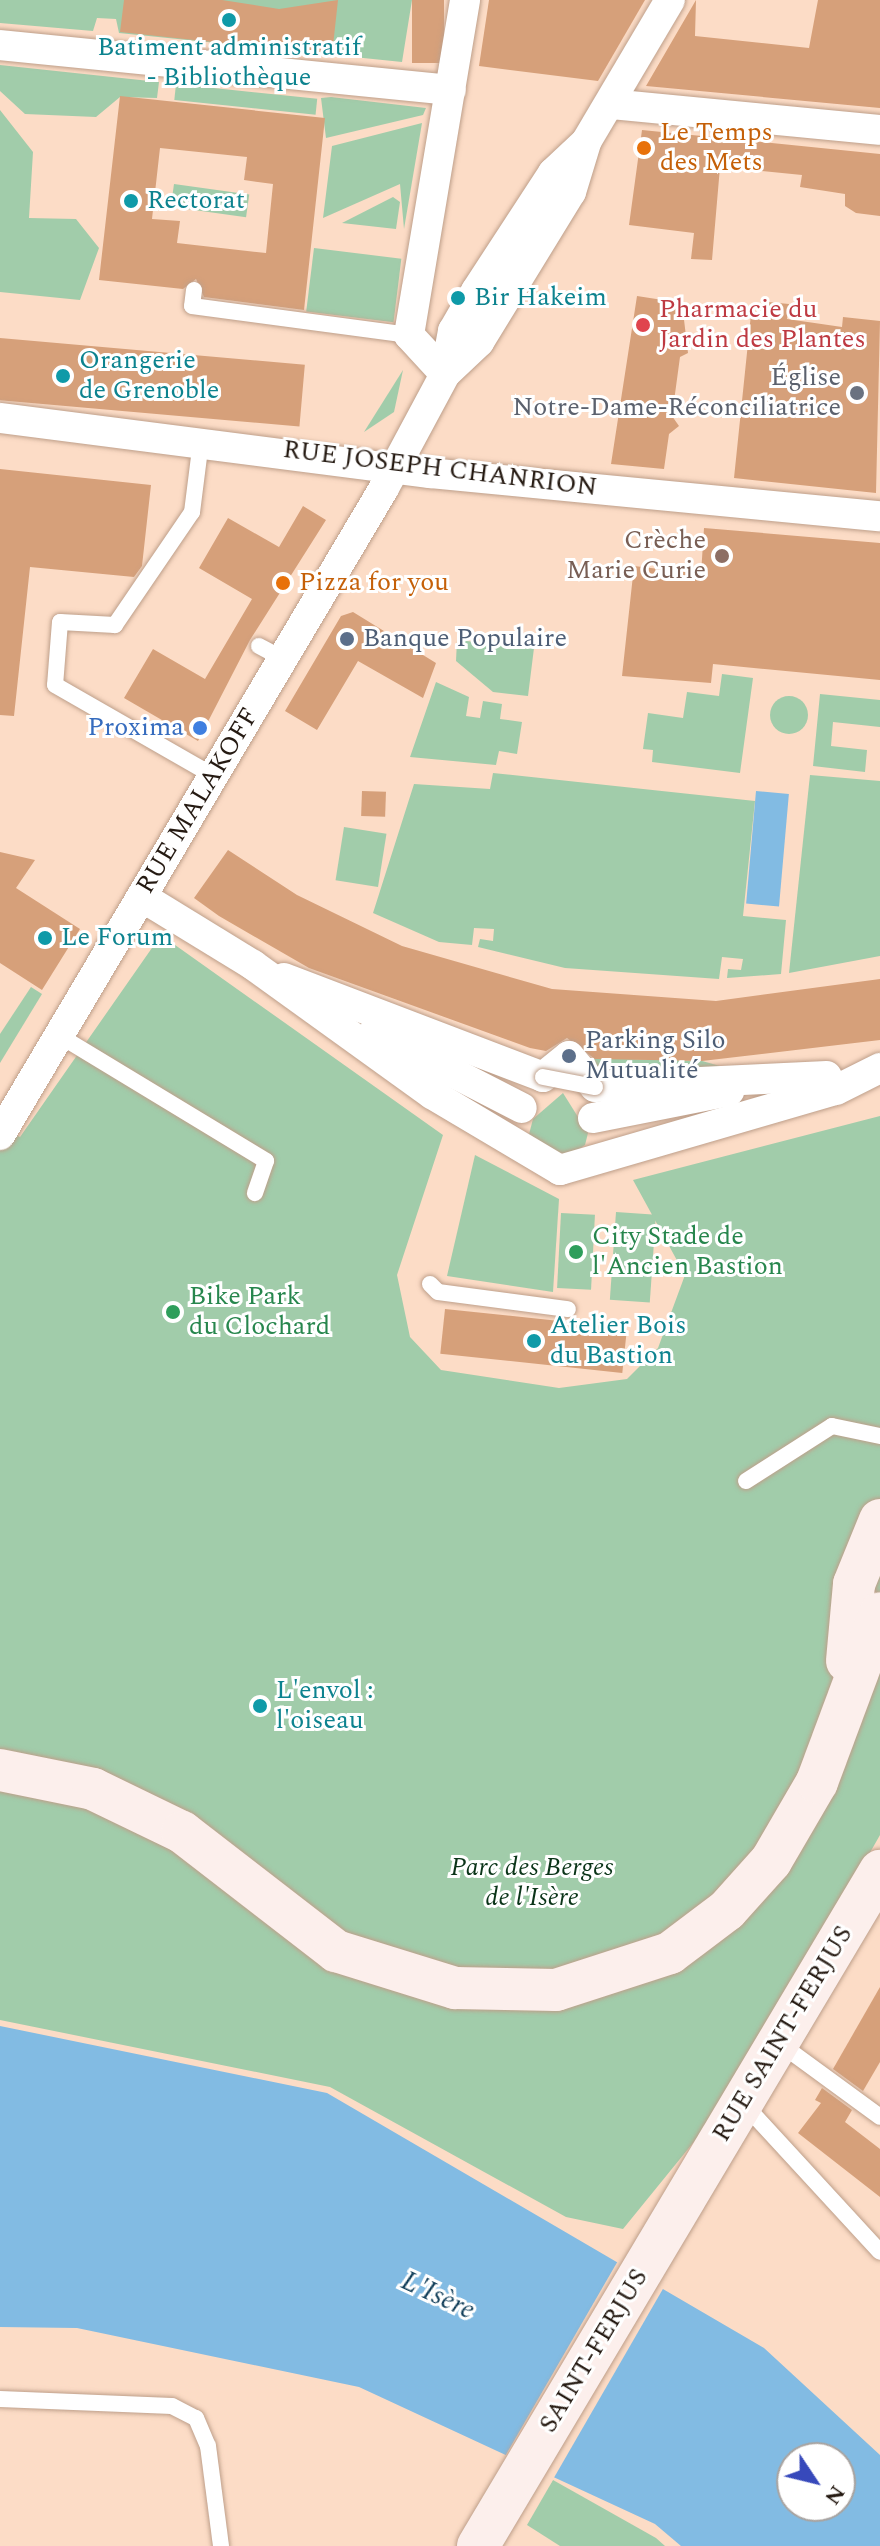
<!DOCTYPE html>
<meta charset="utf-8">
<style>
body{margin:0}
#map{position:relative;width:880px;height:2546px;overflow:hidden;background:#fcdcc6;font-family:Spectral,serif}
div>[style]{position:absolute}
.green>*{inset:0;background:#a1ccaa;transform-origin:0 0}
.round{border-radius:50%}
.water>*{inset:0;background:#82bbe3;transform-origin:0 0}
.pier>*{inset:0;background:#fcdcc6;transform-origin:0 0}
.building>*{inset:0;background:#d6a07a;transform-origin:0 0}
.roads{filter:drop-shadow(0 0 2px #be9f8a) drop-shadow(0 0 2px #be9f8a)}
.lane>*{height:16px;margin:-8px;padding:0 8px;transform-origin:8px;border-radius:8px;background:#fff}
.street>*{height:30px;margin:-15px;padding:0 15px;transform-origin:15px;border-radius:15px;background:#fff}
.secondary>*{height:42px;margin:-21px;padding:0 21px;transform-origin:21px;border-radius:21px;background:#fcefec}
.bridges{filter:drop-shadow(0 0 2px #be9f8a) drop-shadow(0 0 2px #be9f8a)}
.lane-bridge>*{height:16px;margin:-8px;padding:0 8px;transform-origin:8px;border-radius:8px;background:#fff}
.dots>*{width:22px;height:22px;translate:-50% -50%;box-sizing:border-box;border:4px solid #fff;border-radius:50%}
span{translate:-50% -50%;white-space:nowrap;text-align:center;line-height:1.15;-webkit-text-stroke:6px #fff;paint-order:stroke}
.culture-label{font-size:26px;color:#0d838f}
.left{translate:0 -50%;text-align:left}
.food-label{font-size:26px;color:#c56008}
.health-label{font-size:26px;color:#be3a42}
.worship-label{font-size:26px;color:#5b616d}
.right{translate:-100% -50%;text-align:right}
.street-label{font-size:26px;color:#251a12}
.education-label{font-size:26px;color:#785e54}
.service-label{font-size:26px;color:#4e5e75}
.shop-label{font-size:26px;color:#366cbe}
.leisure-label{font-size:26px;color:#27864d}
.park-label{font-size:26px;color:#0a3418;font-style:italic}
.water-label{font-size:28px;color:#123f5a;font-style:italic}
.north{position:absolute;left:776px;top:2442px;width:80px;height:80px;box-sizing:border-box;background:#fff;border:2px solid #a8a3a0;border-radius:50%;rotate:125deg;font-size:22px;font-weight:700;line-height:32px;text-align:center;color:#251a12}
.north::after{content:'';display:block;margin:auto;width:28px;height:36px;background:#3749bb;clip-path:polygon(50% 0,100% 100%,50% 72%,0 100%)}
</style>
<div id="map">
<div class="green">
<i style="clip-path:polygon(0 0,412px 0,402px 62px,119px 33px,116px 19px,97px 18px,93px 31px,0 23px)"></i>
<i style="clip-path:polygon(0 65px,159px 82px,157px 98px,120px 97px,96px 117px,25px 114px,0 91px)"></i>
<i style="left:176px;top:84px;width:142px;height:16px;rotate:6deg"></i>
<i style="clip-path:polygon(321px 98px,331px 97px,426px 108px,423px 115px,326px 138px)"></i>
<i style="clip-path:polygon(0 110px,33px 152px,29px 218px,76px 219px,99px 248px,80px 300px,0 292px)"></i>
<i style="clip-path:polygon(422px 123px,404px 229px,400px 184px,323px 218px,332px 146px)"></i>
<i style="left:174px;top:184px;width:76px;height:23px;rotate:8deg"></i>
<i style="clip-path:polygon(393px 197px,400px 202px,396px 229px,342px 223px)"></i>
<i style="left:314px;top:248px;width:88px;height:64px;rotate:7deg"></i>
<i style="clip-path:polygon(403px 370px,394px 412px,364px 432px)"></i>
<i style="clip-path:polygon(457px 640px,534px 648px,528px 696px,493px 692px,456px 661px)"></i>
<i style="clip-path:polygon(722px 674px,753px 678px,740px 773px,652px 762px,653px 750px,643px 749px,648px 713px,683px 718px,687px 692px,719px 696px)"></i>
<i style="clip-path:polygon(436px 682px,469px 697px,466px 716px,480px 718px,483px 701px,502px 704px,500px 719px,522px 722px,517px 754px,499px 751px,496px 765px,410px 757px)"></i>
<i style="clip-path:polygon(820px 694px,880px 700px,880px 727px,833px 722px,831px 746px,867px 750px,865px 772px,813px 766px)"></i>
<i class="round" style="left:770px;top:696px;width:38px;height:38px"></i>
<i style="clip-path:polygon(493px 773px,755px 801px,743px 916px,786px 920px,781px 974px,727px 978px,728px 969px,741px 970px,743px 959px,722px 957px,719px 979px,565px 968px,478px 947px,480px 939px,493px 941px,494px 929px,474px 928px,472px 945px,439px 942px,373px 913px,414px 784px,490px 789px)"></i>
<i style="clip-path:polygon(810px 775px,880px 781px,880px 956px,789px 973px)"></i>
<i style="left:344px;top:827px;width:43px;height:54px;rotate:9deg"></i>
<i style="clip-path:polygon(161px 935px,443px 1135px,397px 1275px,410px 1337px,441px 1370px,559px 1388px,627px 1379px,658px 1348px,685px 1275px,633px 1180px,880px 1116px,880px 1835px,732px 2095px,623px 2229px,566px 2217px,330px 2087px,0 2020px,0 1126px,20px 1137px)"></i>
<i style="clip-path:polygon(31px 987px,42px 994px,0 1063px,0 1034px)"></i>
<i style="clip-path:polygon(590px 1058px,702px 1061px,720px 1066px,600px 1079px)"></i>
<i style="clip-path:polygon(563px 1093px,588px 1133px,585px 1145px,566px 1158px,528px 1138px,533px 1119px)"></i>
<i style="clip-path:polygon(475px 1155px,559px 1199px,553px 1292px,447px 1276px)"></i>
<i style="left:616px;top:1212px;width:40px;height:88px;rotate:4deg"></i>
<i style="left:561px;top:1213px;width:34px;height:75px;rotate:3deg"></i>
<i style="clip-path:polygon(553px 2480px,656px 2538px,665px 2546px,560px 2546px,527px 2525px)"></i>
</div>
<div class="water">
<i style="left:756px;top:791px;width:33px;height:113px;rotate:5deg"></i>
<i style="clip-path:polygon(evenodd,0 2026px,327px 2093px,764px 2348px,880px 2455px,880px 2546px,681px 2546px,655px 2524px,359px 2387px,77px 2328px,0 2327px,0 2026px,792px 2458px,840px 2458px,840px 2506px,792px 2506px,792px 2458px)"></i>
</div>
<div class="pier">
<i style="left:619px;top:2259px;width:53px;height:230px;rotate:30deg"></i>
</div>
<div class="building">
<i style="clip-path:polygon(124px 0,222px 0,279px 9px,338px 0,332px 55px,120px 32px)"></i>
<i style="left:412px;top:0;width:32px;height:63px"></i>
<i style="clip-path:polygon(489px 0,645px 0,598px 81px,479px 66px)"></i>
<i style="clip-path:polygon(696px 0,695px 36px,809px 48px,818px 0,880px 0,880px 108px,646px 86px)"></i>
<i style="clip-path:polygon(evenodd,120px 96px,325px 118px,304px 310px,204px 297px,196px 279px,183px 289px,99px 280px,120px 96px,160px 148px,247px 157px,244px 180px,273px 184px,266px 253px,177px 243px,180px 221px,152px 219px,160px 148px)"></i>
<i style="clip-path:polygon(642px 130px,880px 154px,880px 216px,856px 213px,845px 206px,845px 194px,800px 187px,802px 175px,720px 167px,712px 260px,691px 259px,694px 233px,629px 225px)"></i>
<i style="clip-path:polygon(637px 296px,682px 303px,688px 353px,680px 357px,672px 416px,679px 426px,669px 434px,664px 469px,611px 464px)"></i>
<i style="clip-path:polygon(768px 302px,789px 304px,787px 319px,842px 327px,843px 317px,880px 321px,876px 493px,734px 478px,751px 314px,767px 316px)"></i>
<i style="left:0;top:338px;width:306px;height:62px;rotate:5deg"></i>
<i style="clip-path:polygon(0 469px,151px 485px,142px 566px,134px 577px,30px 567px,14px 716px,0 715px)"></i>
<i style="clip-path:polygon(303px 506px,326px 520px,250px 640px,198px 741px,124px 698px,153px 649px,205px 679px,252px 599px,199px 568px,228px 518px,279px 547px)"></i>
<i style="clip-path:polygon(704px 528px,880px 543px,880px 680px,713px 664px,711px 683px,622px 676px,634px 566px,701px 574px)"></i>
<i style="clip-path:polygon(353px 612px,436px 663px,423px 698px,358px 661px,317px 730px,285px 711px,341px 616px)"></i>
<i style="left:362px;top:791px;width:24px;height:25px;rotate:2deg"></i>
<i style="clip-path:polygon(228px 850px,297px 895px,402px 946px,552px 989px,716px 1001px,880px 979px,880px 1040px,702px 1061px,595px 1059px,567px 1038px,546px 1051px,530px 1048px,309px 968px,219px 916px,194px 898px)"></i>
<i style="clip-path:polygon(0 852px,35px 860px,16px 888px,80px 929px,42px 990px,0 963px)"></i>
<i style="left:445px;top:1309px;width:183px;height:45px;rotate:6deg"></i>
<i style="clip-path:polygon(880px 1987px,880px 2062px,863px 2091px,833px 2069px)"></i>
<i style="clip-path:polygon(822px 2088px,852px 2110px,845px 2122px,880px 2149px,880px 2197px,798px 2133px,821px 2103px,815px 2100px)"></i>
</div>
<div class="roads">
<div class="lane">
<i style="left:194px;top:290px;width:16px;rotate:97deg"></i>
<i style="left:192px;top:306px;width:219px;rotate:7.6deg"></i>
<i style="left:201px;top:441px;width:72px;rotate:97.2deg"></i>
<i style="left:192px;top:512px;width:137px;rotate:124.3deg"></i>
<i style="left:115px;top:625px;width:55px;rotate:-176.9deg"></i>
<i style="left:60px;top:622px;width:63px;rotate:94.5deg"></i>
<i style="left:55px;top:685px;width:183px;rotate:29.8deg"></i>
<i style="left:259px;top:646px;width:27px;rotate:28deg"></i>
<i style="left:60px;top:1036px;width:241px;rotate:31.2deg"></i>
<i style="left:266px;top:1161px;width:34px;rotate:109deg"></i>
<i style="left:430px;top:1284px;width:11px;rotate:45deg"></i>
<i style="left:438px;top:1292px;width:131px;rotate:7.5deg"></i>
<i style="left:746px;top:1481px;width:102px;rotate:-32.6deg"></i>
<i style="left:832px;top:1426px;width:49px;rotate:11.8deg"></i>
<i style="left:779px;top:2043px;width:125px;rotate:36.2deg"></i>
<i style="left:743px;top:2103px;width:202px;rotate:47.4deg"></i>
<i style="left:0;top:2399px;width:172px;rotate:2.3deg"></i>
<i style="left:172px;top:2406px;width:27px;rotate:27deg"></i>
<i style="left:196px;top:2418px;width:30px;rotate:67deg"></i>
<i style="left:208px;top:2446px;width:101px;rotate:82.6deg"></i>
</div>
<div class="street">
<i style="left:0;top:45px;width:453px;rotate:5.7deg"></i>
<i style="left:611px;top:104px;width:270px;rotate:5.5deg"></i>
<i style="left:445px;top:374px;width:53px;rotate:-132.7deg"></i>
<i style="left:409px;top:335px;width:340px;rotate:-80.5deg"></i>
<i style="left:445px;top:374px;width:47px;rotate:-43.3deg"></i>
<i style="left:479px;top:342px;width:176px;rotate:-58.5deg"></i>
<i style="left:571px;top:192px;width:51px;rotate:-73deg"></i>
<i style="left:0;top:418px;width:434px;rotate:7.3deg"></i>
<i style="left:430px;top:473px;width:452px;rotate:5.5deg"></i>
<i style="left:142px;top:897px;width:130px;rotate:31.5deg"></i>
<i style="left:253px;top:965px;width:221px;rotate:35.8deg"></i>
<i style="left:432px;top:1094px;width:149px;rotate:30.7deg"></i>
<i style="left:560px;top:1170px;width:287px;rotate:-16.2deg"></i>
<i style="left:836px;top:1090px;width:49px;rotate:-26.6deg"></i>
<i style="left:284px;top:978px;width:277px;rotate:20.9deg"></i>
<i style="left:543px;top:1077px;width:33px;rotate:-39deg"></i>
<i style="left:374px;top:1032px;width:166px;rotate:27.2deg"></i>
<i style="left:569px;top:1056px;width:40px;rotate:50deg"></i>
<i style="left:595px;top:1087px;width:232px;rotate:-2.7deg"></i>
<i style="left:593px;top:1118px;width:139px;rotate:-11.2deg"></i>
<i style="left:0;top:1135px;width:752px;rotate:-59.31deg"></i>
<i style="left:384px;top:488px;width:129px;rotate:-61.8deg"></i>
<i style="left:445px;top:374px;width:44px;rotate:-79.5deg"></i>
<i style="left:453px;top:331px;width:46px;rotate:-60.1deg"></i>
<i style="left:476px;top:291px;width:141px;rotate:-56.9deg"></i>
<i style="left:553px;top:173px;width:45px;rotate:-43.2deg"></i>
<i style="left:586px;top:142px;width:165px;rotate:-59.4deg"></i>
</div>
<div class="secondary">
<i style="left:847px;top:1661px;width:77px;rotate:-84.8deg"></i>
<i style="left:854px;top:1584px;width:69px;rotate:-67.9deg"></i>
<i style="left:0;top:1770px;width:95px;rotate:11.5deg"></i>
<i style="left:93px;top:1789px;width:99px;rotate:25.8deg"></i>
<i style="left:182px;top:1832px;width:195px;rotate:37.7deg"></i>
<i style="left:336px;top:1951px;width:125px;rotate:17.3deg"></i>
<i style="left:455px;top:1988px;width:101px;rotate:1.1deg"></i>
<i style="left:556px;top:1990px;width:120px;rotate:-18deg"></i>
<i style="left:670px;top:1953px;width:71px;rotate:-37deg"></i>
<i style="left:727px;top:1910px;width:66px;rotate:-48.1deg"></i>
<i style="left:771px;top:1861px;width:91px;rotate:-59.8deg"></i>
<i style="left:817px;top:1782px;width:180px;rotate:-69.6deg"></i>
<i style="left:478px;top:2546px;width:786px;rotate:-59.22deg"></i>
</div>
</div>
<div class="bridges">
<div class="lane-bridge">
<i style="left:543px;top:1077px;width:53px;rotate:10.9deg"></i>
</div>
</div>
<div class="dots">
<i style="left:229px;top:20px;background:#0f9aa8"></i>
<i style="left:644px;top:148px;background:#e8710a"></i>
<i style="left:131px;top:201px;background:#0f9aa8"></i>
<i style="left:458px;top:298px;background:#0f9aa8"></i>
<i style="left:643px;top:325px;background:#e0444e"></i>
<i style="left:63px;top:376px;background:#0f9aa8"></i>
<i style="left:857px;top:393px;background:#6b7280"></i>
<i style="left:722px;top:556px;background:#8d6e63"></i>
<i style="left:283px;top:583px;background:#e8710a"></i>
<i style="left:347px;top:639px;background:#5c6f8a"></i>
<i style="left:200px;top:728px;background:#3f7fe0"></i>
<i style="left:45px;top:938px;background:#0f9aa8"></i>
<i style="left:569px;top:1056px;background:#5c6f8a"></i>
<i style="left:576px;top:1252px;background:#2e9e5b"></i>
<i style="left:173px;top:1312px;background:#2e9e5b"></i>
<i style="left:534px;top:1341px;background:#0f9aa8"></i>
<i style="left:260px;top:1706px;background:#0f9aa8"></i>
</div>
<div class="culture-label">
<span style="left:229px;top:63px">Batiment administratif<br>- Bibliothèque</span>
<span class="left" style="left:147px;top:201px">Rectorat</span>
<span class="left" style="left:474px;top:298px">Bir Hakeim</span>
<span class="left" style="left:79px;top:376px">Orangerie<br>de Grenoble</span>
<span class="left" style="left:61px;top:938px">Le Forum</span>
<span class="left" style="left:550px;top:1341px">Atelier Bois<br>du Bastion</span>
<span class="left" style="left:276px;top:1706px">L'envol :<br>l'oiseau</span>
</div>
<div class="food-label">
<span class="left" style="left:660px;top:148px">Le Temps<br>des Mets</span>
<span class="left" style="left:299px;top:583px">Pizza for you</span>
</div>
<div class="health-label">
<span class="left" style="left:659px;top:325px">Pharmacie du<br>Jardin des Plantes</span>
</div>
<div class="worship-label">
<span class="right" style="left:841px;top:393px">Église<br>Notre-Dame-Réconciliatrice</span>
</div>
<div class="street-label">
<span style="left:440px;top:469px;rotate:7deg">RUE JOSEPH CHANRION</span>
<span style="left:198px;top:801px;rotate:-59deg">RUE MALAKOFF</span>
<span style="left:783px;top:2034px;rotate:-59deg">RUE SAINT-FERJUS</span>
<span style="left:594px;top:2351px;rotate:-59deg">SAINT-FERJUS</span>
</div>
<div class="education-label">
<span class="right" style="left:706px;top:556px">Crèche<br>Marie Curie</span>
</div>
<div class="service-label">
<span class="left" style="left:363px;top:639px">Banque Populaire</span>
<span class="left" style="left:585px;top:1056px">Parking Silo<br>Mutualité</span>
</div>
<div class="shop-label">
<span class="right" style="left:184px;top:728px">Proxima</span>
</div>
<div class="leisure-label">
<span class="left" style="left:592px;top:1252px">City Stade de<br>l'Ancien Bastion</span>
<span class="left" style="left:189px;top:1312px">Bike Park<br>du Clochard</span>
</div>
<div class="park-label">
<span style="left:532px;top:1883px">Parc des Berges<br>de l'Isère</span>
</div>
<div class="water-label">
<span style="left:438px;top:2296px;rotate:25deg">L'Isère</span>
</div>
<div class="north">N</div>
</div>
